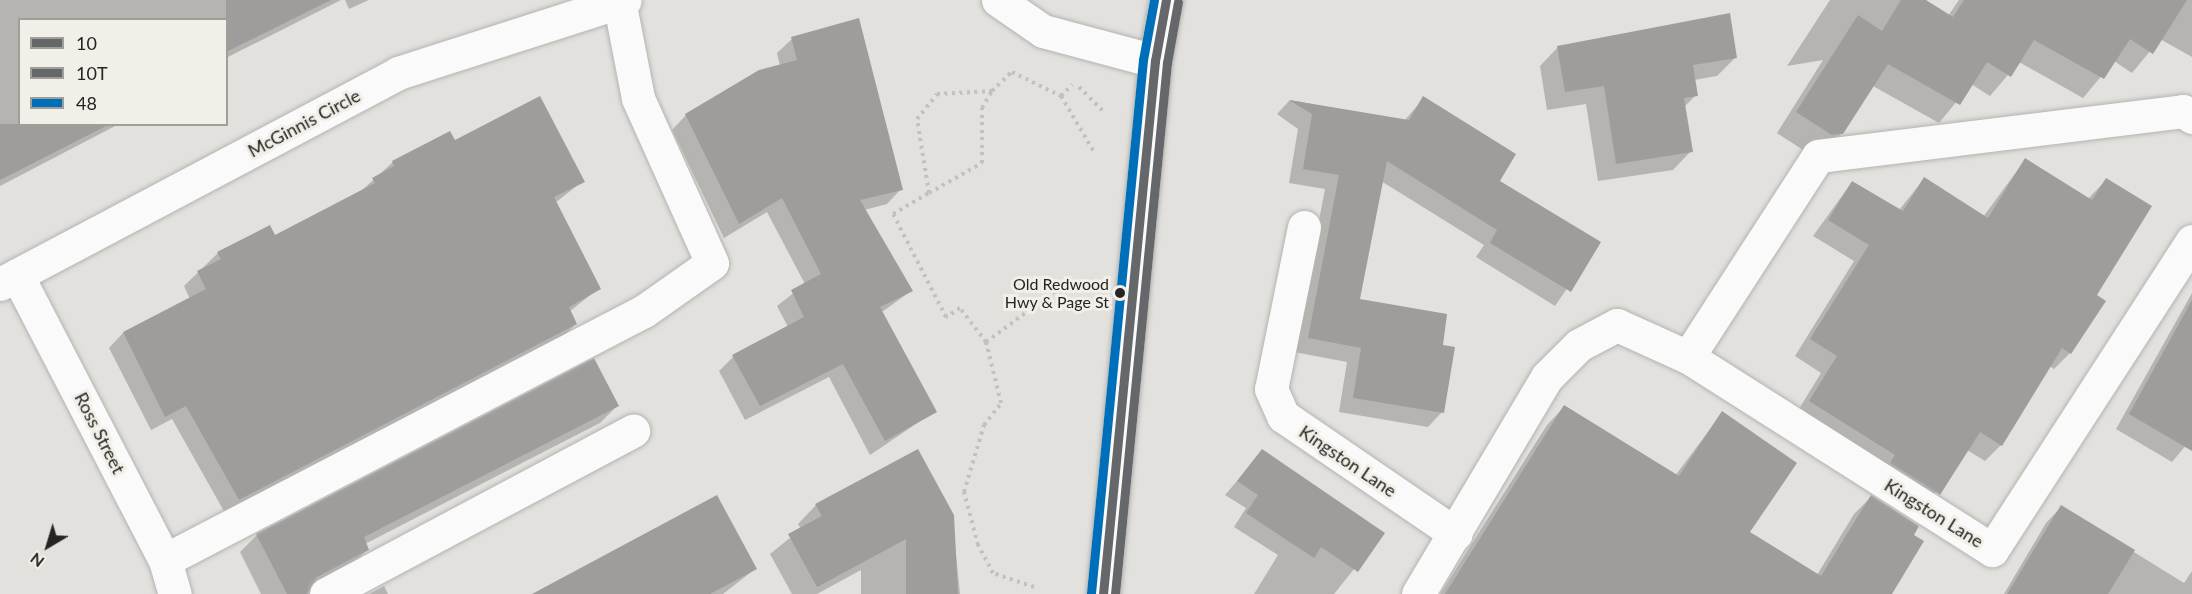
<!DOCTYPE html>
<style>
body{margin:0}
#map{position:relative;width:2192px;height:594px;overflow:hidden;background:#e3e1de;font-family:Lato,sans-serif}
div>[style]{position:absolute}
.shadow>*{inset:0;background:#0003}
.building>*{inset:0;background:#9e9d9b}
.path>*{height:4px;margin-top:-2px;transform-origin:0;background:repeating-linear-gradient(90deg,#c2c1c0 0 3px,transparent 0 7.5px)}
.roads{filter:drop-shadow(0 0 2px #b5b3b1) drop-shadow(0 0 2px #b5b3b1)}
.minor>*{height:33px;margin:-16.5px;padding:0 16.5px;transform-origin:16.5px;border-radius:16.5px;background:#fbfafa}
.major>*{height:33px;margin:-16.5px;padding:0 16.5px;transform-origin:16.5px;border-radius:16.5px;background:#fbfafa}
.bus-1>*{height:9px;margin:-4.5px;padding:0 4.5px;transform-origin:4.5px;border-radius:4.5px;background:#65676a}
.bus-2>*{height:9px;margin:-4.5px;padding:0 4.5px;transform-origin:4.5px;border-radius:4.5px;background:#65676a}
.bus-3>*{height:9px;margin:-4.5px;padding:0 4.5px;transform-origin:4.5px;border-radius:4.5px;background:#006fba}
.dots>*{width:16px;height:16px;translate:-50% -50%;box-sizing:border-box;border:3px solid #f2efe9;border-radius:50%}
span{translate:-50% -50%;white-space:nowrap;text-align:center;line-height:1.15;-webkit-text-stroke:6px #f2efe9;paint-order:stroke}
.bus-label{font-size:16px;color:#262522}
.right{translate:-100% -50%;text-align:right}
.street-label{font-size:18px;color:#262522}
.legend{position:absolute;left:18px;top:18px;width:210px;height:108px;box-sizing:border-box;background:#f2efe9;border:2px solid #a09e99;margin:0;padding:8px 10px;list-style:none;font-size:18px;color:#262522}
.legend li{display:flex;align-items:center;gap:12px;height:30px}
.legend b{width:30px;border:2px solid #a09e99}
.north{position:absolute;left:18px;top:516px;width:60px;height:60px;-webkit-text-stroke:4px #f2efe9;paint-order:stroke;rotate:218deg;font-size:16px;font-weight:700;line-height:24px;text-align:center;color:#262522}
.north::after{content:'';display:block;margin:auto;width:21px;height:27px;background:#262522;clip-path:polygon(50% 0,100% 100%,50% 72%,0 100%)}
</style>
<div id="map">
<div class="shadow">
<i style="clip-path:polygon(0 0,341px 0,226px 58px,226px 20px,20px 20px,20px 124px,119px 124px,0 186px)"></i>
<i style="clip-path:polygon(345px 0,369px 0,349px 9px)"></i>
<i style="clip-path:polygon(1830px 0,1923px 0,1948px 16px,1959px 0,2192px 0,2192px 57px,2160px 39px,2132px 73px,2114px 61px,2083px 98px,2019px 62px,1990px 96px,1971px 84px,1939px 123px,1873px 86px,1842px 133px,1822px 153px,1811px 155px,1777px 133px,1823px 60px,1787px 66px)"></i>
<i style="clip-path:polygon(792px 39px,901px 189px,887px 204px,864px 210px,911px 291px,882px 312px,935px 411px,870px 455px,829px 377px,745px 420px,719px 371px,733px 357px,788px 327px,777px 306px,805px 284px,767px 212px,724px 238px,672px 130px,686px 115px,780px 66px,777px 53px)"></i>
<i style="clip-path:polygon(1558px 47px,1735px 58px,1717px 76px,1694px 80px,1696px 95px,1684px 107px,1691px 151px,1673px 170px,1598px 181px,1586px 104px,1547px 110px,1540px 66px)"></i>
<i style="clip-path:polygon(1424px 98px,1498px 181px,1599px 242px,1555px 306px,1476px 257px,1484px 245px,1381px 181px,1358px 300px,1441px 346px,1442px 412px,1428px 427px,1339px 412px,1347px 362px,1294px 352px,1325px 189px,1289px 183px,1298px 129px,1277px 114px,1290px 100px,1404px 121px)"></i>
<i style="clip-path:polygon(454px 142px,583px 181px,555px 203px,599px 288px,569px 312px,576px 324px,561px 338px,225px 513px,172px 419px,151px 430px,109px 348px,123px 333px,190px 299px,184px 286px,218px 253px,274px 237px,360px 192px,393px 162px)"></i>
<i style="clip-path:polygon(2025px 160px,2088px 199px,2106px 180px,2095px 296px,2070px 353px,2054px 369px,2049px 366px,2001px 445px,1985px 461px,1967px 450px,1922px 510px,1794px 417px,1821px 373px,1795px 356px,1854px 261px,1813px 236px,1852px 182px,1899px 210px,1924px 179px,1983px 217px)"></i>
<i style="clip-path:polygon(2192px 293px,2192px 438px,2172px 462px,2116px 429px)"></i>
<i style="clip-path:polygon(617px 406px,600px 423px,365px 544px,367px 550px,350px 567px,309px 594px,261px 594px,240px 552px,257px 535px)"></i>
<i style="clip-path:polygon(1564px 407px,1675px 476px,1722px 413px,1748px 532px,1817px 575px,1854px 514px,1871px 497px,1912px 535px,1891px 594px,1440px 594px,1547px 425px)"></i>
<i style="clip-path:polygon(1263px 451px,1383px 533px,1334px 594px,1254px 594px,1278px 555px,1234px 527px,1246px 508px,1225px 495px)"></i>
<i style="clip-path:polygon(816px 505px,952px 515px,960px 594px,861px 594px,861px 570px,817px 594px,792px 594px,770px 554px,801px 529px,798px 524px)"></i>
<i style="clip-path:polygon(2061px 507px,2184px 583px,2192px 571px,2192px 594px,2004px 594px,2046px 523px)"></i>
<i style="clip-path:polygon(755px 569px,723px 594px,541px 594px)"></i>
<i style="clip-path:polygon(384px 586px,388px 594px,369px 594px)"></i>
</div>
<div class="building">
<i style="clip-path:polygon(226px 0,331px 0,226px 52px)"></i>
<i style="clip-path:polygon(1901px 0,1926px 0,1953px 17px,1964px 0,2187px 0,2153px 54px,2130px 39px,2104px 79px,2034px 40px,2011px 77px,1987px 62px,1960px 105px,1888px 64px,1843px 134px,1832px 135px,1796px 112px,1858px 15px,1882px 31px)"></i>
<i style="clip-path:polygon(1730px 13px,1737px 58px,1693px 65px,1698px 96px,1684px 98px,1693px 152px,1616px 164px,1604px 86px,1565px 92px,1557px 46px)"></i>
<i style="clip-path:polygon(859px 18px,903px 190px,860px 200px,913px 291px,880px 307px,937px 412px,885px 441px,843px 364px,760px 406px,732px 355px,804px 317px,791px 290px,821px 274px,782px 198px,739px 224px,685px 114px,759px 70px,797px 60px,791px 37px)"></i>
<i style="clip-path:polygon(540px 96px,585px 182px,554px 197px,601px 289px,569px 307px,577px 324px,239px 500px,186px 406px,165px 417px,123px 332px,206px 289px,197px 271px,221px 259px,217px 252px,270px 225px,275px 235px,375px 183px,372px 178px,394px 166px,392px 161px,450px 131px,455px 140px)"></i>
<i style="clip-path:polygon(1423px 96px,1516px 154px,1500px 181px,1601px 242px,1571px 292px,1490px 243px,1497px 230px,1387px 161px,1360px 299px,1447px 314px,1443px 345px,1455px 347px,1444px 413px,1353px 398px,1361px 348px,1308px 338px,1339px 175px,1303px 169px,1312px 114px,1289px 100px,1409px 120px)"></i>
<i style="clip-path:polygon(0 124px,110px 124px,0 180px)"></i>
<i style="clip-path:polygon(2025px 158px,2092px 200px,2106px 178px,2152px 206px,2097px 295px,2106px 301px,2071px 354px,2062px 348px,2002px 446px,1980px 432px,1940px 495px,1890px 463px,1895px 455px,1809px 401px,1837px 356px,1810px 339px,1869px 245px,1828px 220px,1852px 181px,1903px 211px,1924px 177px,1988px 218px)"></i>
<i style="clip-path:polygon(2192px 300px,2192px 451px,2129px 414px)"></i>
<i style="clip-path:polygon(594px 358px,619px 406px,364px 537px,369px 550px,317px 577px,307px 594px,287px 594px,256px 534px)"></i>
<i style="clip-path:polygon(1564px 405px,1679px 476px,1722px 411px,1797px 463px,1750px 532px,1821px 576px,1871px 495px,1919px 526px,1914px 535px,1924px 541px,1892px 594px,1445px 594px)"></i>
<i style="clip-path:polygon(918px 449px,954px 515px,958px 594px,906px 594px,906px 539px,817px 587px,788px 534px,822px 516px,815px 504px)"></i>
<i style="clip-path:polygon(1262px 449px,1385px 533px,1358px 572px,1321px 547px,1314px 558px,1246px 513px,1258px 495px,1237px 481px)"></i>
<i style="clip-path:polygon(717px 495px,757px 569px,710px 594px,532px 594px)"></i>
<i style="clip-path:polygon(2061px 505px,2135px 550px,2108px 594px,2007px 594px)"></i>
</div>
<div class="path">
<i style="left:1079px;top:87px;width:35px;rotate:45deg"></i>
<i style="left:1061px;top:96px;width:65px;rotate:59.5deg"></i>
<i style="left:929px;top:193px;width:61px;rotate:-29.5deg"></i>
<i style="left:982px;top:163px;width:55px;rotate:-90deg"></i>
<i style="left:982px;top:108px;width:20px;rotate:-60deg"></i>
<i style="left:986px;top:342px;width:99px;rotate:-36.4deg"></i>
<i style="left:1034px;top:587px;width:43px;rotate:-161.1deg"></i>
<i style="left:993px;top:573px;width:32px;rotate:-118deg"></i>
<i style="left:978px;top:545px;width:55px;rotate:-104.8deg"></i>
<i style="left:964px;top:492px;width:70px;rotate:-73.4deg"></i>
<i style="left:984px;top:425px;width:28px;rotate:-52deg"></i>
<i style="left:1001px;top:403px;width:63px;rotate:-103.8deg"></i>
<i style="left:986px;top:342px;width:43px;rotate:-127.4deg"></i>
<i style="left:960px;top:308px;width:17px;rotate:147deg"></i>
<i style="left:946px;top:317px;width:116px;rotate:-117.2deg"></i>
<i style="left:893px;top:214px;width:42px;rotate:-30.3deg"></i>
<i style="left:929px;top:193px;width:75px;rotate:-99.2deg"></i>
<i style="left:917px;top:119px;width:32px;rotate:-51deg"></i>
<i style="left:937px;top:94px;width:55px;rotate:-3.1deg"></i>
<i style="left:992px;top:91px;width:28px;rotate:-44deg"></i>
<i style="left:1012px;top:72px;width:55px;rotate:26.1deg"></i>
<i style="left:1061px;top:96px;width:16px;rotate:-45deg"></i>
</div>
<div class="roads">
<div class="minor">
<i style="left:998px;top:0;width:55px;rotate:34.6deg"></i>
<i style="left:1043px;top:31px;width:116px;rotate:15deg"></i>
<i style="left:1304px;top:227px;width:165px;rotate:101.5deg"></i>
<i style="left:1271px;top:389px;width:30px;rotate:66deg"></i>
<i style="left:1283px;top:416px;width:209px;rotate:34.3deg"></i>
<i style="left:17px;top:275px;width:321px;rotate:62.6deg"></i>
<i style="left:165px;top:560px;width:35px;rotate:74deg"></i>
<i style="left:0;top:284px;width:450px;rotate:-27.9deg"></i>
<i style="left:398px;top:73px;width:238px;rotate:-17.8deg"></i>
<i style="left:1688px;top:357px;width:239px;rotate:-57.1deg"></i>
<i style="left:1818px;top:156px;width:368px;rotate:-7deg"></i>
<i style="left:2183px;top:111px;width:11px;rotate:34deg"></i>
<i style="left:165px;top:560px;width:540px;rotate:-27.47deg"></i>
<i style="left:644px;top:311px;width:83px;rotate:-35.2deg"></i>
<i style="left:712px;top:263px;width:181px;rotate:-114.2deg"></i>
<i style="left:638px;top:98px;width:100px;rotate:-101deg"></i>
<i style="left:326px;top:594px;width:348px;rotate:-28deg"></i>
<i style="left:1418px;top:594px;width:252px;rotate:-59.3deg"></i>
<i style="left:1547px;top:377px;width:45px;rotate:-45deg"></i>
<i style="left:1579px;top:345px;width:43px;rotate:-27.8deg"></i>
<i style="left:1617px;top:325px;width:78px;rotate:24.3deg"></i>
<i style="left:1688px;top:357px;width:360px;rotate:32.4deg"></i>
<i style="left:1992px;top:550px;width:368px;rotate:-57.1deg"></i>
</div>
<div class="major">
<i style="left:1103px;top:594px;width:536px;rotate:-84.43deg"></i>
<i style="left:1155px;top:61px;width:62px;rotate:-79.8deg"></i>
</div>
</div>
<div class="bus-1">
<i style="left:1103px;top:594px;width:536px;rotate:-84.43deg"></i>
<i style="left:1155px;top:61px;width:62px;rotate:-79.8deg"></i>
</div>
<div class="bus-2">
<i style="left:1115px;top:594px;width:534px;rotate:-84.41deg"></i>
<i style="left:1167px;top:63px;width:62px;rotate:-79.8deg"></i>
</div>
<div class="bus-3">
<i style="left:1091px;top:593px;width:536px;rotate:-84.43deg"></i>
<i style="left:1143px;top:60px;width:61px;rotate:-79.6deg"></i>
</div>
<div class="dots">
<i style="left:1120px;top:293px;background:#262522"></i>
</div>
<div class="bus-label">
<span class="right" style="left:1109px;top:293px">Old Redwood<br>Hwy &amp; Page St</span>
</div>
<div class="street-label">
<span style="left:304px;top:123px;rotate:-28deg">McGinnis Circle</span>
<span style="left:100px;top:433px;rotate:63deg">Ross Street</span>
<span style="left:1348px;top:461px;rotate:34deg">Kingston Lane</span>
<span style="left:1934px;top:513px;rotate:32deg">Kingston Lane</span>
</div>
<ul class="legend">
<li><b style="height:8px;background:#65676a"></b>10</li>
<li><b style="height:8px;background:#65676a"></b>10T</li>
<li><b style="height:8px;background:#006fba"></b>48</li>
</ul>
<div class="north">N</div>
</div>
